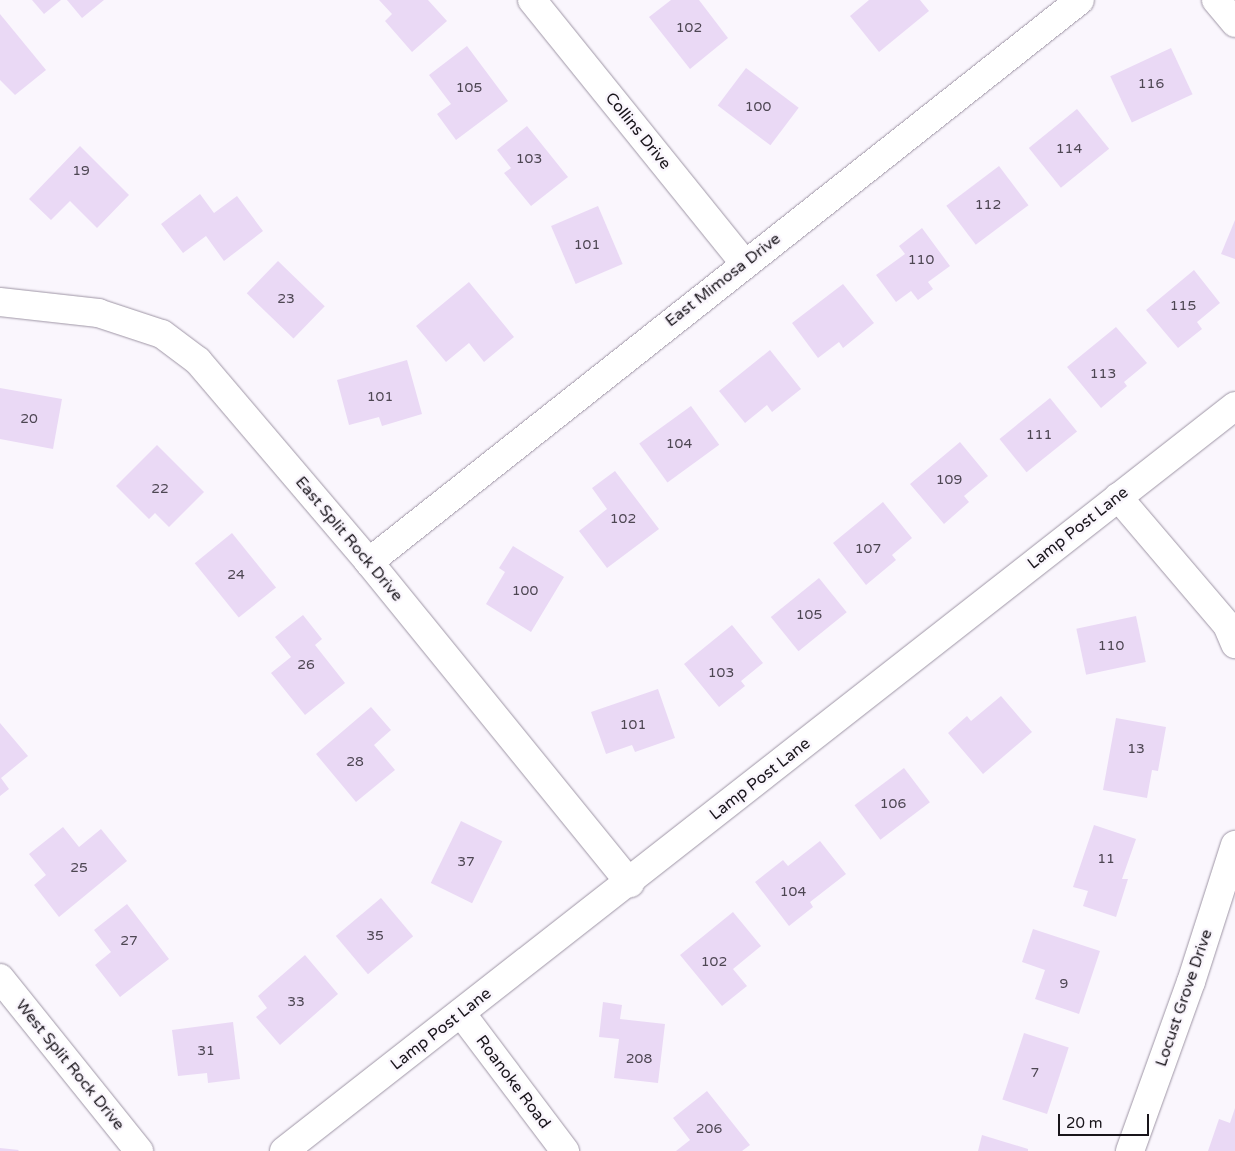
<!DOCTYPE html>
<style>
body{margin:0}
#map{position:relative;width:1235px;height:1151px;overflow:hidden;background:#faf6fd;font-family:"Varela Round",sans-serif}
div>[style]{position:absolute}
.building>*{inset:0;background:#ead9f5;transform-origin:0 0}
.roads{filter:drop-shadow(0 0 1px #9e95a5) drop-shadow(0 0 1px #9e95a5)}
.minor>*{height:28px;margin:-14px;padding:0 14px;transform-origin:14px;border-radius:14px;background:#fff}
span{translate:-50% -50%;white-space:nowrap;text-align:center;line-height:1.15;-webkit-text-stroke:5px #faf6fd;paint-order:stroke}
.number-label{font-size:14px;color:#4d4652}
.number-label span{-webkit-text-stroke-width:0}
.street-label{font-size:16px;color:#19151b}
.scale{position:absolute;left:1058px;top:1114px;width:91px;height:22px;box-sizing:border-box;border:2px solid #19151b;border-top:0;padding-left:6px;font-size:15px;line-height:18px;white-space:nowrap;color:#19151b;-webkit-text-stroke:4px #faf6fd;paint-order:stroke}
</style>
<div id="map">
<div class="building">
<i style="clip-path:polygon(32px 0,61px 0,44px 14px)"></i>
<i style="clip-path:polygon(67px 0,104px 0,82px 18px)"></i>
<i style="clip-path:polygon(379px 0,428px 0,447px 21px,412px 52px,385px 21px,392px 14px)"></i>
<i style="clip-path:polygon(671px 0,699px 0,728px 38px,690px 69px,649px 17px)"></i>
<i style="clip-path:polygon(869px 0,920px 0,929px 11px,879px 52px,850px 16px)"></i>
<i style="clip-path:polygon(0 14px,46px 70px,15px 95px,0 80px)"></i>
<i style="clip-path:polygon(467px 46px,508px 101px,456px 140px,437px 114px,451px 104px,429px 75px)"></i>
<i style="left:1171px;top:48px;width:51px;height:67px;rotate:65deg"></i>
<i style="left:746px;top:68px;width:66px;height:47px;rotate:37deg"></i>
<i style="left:1077px;top:109px;width:51px;height:62px;rotate:51deg"></i>
<i style="clip-path:polygon(527px 126px,568px 177px,531px 206px,504px 173px,511px 168px,497px 150px)"></i>
<i style="clip-path:polygon(80px 146px,129px 195px,97px 228px,70px 201px,51px 220px,29px 199px)"></i>
<i style="left:999px;top:166px;width:49px;height:66px;rotate:53deg"></i>
<i style="clip-path:polygon(200px 194px,214px 213px,237px 196px,263px 231px,224px 261px,206px 236px,183px 253px,161px 224px)"></i>
<i style="left:598px;top:206px;width:63px;height:51px;rotate:67deg"></i>
<i style="clip-path:polygon(1235px 220px,1235px 259px,1221px 254px)"></i>
<i style="clip-path:polygon(922px 228px,950px 266px,928px 282px,933px 289px,918px 300px,911px 291px,896px 302px,876px 275px,905px 254px,899px 246px)"></i>
<i style="left:278px;top:261px;width:65px;height:45px;rotate:44deg"></i>
<i style="clip-path:polygon(1194px 270px,1220px 303px,1197px 322px,1202px 329px,1178px 348px,1146px 310px)"></i>
<i style="clip-path:polygon(469px 282px,514px 337px,484px 362px,469px 343px,446px 362px,416px 326px)"></i>
<i style="clip-path:polygon(843px 284px,874px 323px,843px 348px,839px 342px,818px 358px,792px 323px)"></i>
<i style="clip-path:polygon(1116px 327px,1147px 363px,1124px 382px,1127px 386px,1101px 408px,1067px 367px)"></i>
<i style="clip-path:polygon(770px 350px,801px 389px,772px 412px,767px 405px,745px 423px,719px 391px)"></i>
<i style="clip-path:polygon(407px 360px,422px 414px,382px 426px,379px 417px,349px 425px,337px 380px)"></i>
<i style="clip-path:polygon(0 388px,62px 399px,53px 449px,0 439px)"></i>
<i style="left:1050px;top:398px;width:43px;height:65px;rotate:51deg"></i>
<i style="left:691px;top:406px;width:48px;height:64px;rotate:54deg"></i>
<i style="clip-path:polygon(960px 442px,988px 476px,964px 496px,969px 502px,944px 524px,910px 484px)"></i>
<i style="clip-path:polygon(157px 445px,204px 492px,169px 527px,155px 513px,149px 519px,116px 486px)"></i>
<i style="clip-path:polygon(615px 471px,659px 529px,607px 568px,579px 531px,607px 509px,592px 488px)"></i>
<i style="clip-path:polygon(883px 502px,912px 538px,892px 555px,896px 560px,866px 585px,833px 543px)"></i>
<i style="left:232px;top:533px;width:70px;height:48px;rotate:51deg"></i>
<i style="clip-path:polygon(513px 546px,564px 577px,531px 632px,486px 604px,505px 572px,499px 568px)"></i>
<i style="left:819px;top:578px;width:44px;height:62px;rotate:51deg"></i>
<i style="clip-path:polygon(303px 615px,322px 639px,315px 645px,345px 683px,305px 715px,271px 673px,291px 657px,275px 637px)"></i>
<i style="left:1136px;top:616px;width:47px;height:61px;rotate:78deg"></i>
<i style="clip-path:polygon(732px 625px,763px 663px,741px 681px,745px 686px,719px 707px,684px 664px)"></i>
<i style="clip-path:polygon(658px 689px,675px 738px,635px 752px,632px 745px,606px 754px,591px 712px)"></i>
<i style="clip-path:polygon(1001px 696px,1032px 732px,983px 774px,948px 733px,967px 716px,971px 721px)"></i>
<i style="clip-path:polygon(371px 707px,391px 730px,374px 745px,395px 770px,356px 802px,316px 754px)"></i>
<i style="clip-path:polygon(1116px 718px,1166px 727px,1158px 771px,1152px 770px,1147px 798px,1103px 790px)"></i>
<i style="clip-path:polygon(0 723px,28px 756px,1px 778px,9px 789px,0 796px)"></i>
<i style="left:904px;top:768px;width:43px;height:62px;rotate:53deg"></i>
<i style="left:461px;top:821px;width:46px;height:69px;rotate:26deg"></i>
<i style="clip-path:polygon(1094px 825px,1136px 839px,1122px 879px,1128px 879px,1116px 917px,1083px 906px,1088px 891px,1073px 887px)"></i>
<i style="clip-path:polygon(63px 827px,79px 847px,101px 829px,127px 861px,59px 917px,34px 885px,46px 875px,29px 854px)"></i>
<i style="clip-path:polygon(820px 841px,846px 874px,810px 902px,813px 907px,789px 926px,755px 882px,783px 860px,788px 866px)"></i>
<i style="left:381px;top:898px;width:50px;height:59px;rotate:50deg"></i>
<i style="clip-path:polygon(127px 904px,169px 959px,120px 997px,95px 965px,111px 952px,94px 930px)"></i>
<i style="clip-path:polygon(733px 912px,761px 946px,733px 969px,747px 986px,722px 1006px,680px 955px)"></i>
<i style="clip-path:polygon(1033px 929px,1100px 951px,1079px 1014px,1035px 999px,1045px 970px,1022px 962px)"></i>
<i style="clip-path:polygon(305px 955px,338px 994px,280px 1045px,256px 1017px,267px 1008px,258px 996px)"></i>
<i style="clip-path:polygon(603px 1002px,622px 1005px,620px 1019px,665px 1024px,658px 1083px,614px 1078px,619px 1039px,599px 1037px)"></i>
<i style="clip-path:polygon(233px 1022px,240px 1079px,208px 1083px,207px 1073px,178px 1076px,172px 1030px)"></i>
<i style="left:1024px;top:1033px;width:47px;height:70px;rotate:18deg"></i>
<i style="clip-path:polygon(707px 1091px,750px 1145px,742px 1151px,676px 1151px,690px 1140px,673px 1118px)"></i>
<i style="clip-path:polygon(1235px 1108px,1235px 1151px,1208px 1151px,1219px 1119px,1230px 1123px)"></i>
<i style="clip-path:polygon(982px 1135px,1028px 1149px,1028px 1151px,978px 1151px)"></i>
<i style="clip-path:polygon(0 1148px,19px 1150px,18px 1151px,0 1151px)"></i>
</div>
<div class="roads">
<div class="minor">
<i style="left:532px;top:0;width:338px;rotate:51.1deg"></i>
<i style="left:1216px;top:0;width:30px;rotate:50deg"></i>
<i style="left:0;top:302px;width:99px;rotate:6.4deg"></i>
<i style="left:98px;top:313px;width:67px;rotate:18.2deg"></i>
<i style="left:162px;top:334px;width:45px;rotate:36.9deg"></i>
<i style="left:198px;top:361px;width:264px;rotate:49.6deg"></i>
<i style="left:369px;top:562px;width:414px;rotate:50.9deg"></i>
<i style="left:1118px;top:497px;width:168px;rotate:49.6deg"></i>
<i style="left:1227px;top:625px;width:21px;rotate:67deg"></i>
<i style="left:369px;top:562px;width:906px;rotate:-38.32deg"></i>
<i style="left:0;top:978px;width:222px;rotate:51.2deg"></i>
<i style="left:461px;top:1013px;width:173px;rotate:53deg"></i>
<i style="left:284px;top:1151px;width:1208px;rotate:-38.07deg"></i>
<i style="left:1130px;top:1151px;width:180px;rotate:-70.2deg"></i>
<i style="left:1191px;top:982px;width:144px;rotate:-72.2deg"></i>
</div>
</div>
<div class="number-label">
<span style="left:689px;top:28px">102</span>
<span style="left:1151px;top:84px">116</span>
<span style="left:469px;top:88px">105</span>
<span style="left:758px;top:107px">100</span>
<span style="left:1069px;top:149px">114</span>
<span style="left:529px;top:159px">103</span>
<span style="left:81px;top:171px">19</span>
<span style="left:988px;top:205px">112</span>
<span style="left:587px;top:245px">101</span>
<span style="left:921px;top:260px">110</span>
<span style="left:286px;top:299px">23</span>
<span style="left:1183px;top:306px">115</span>
<span style="left:1103px;top:374px">113</span>
<span style="left:380px;top:397px">101</span>
<span style="left:29px;top:419px">20</span>
<span style="left:1039px;top:435px">111</span>
<span style="left:679px;top:444px">104</span>
<span style="left:949px;top:480px">109</span>
<span style="left:160px;top:489px">22</span>
<span style="left:623px;top:519px">102</span>
<span style="left:868px;top:549px">107</span>
<span style="left:236px;top:575px">24</span>
<span style="left:525px;top:591px">100</span>
<span style="left:809px;top:615px">105</span>
<span style="left:1111px;top:646px">110</span>
<span style="left:306px;top:665px">26</span>
<span style="left:721px;top:673px">103</span>
<span style="left:633px;top:725px">101</span>
<span style="left:1136px;top:749px">13</span>
<span style="left:355px;top:762px">28</span>
<span style="left:893px;top:804px">106</span>
<span style="left:1106px;top:859px">11</span>
<span style="left:466px;top:862px">37</span>
<span style="left:79px;top:868px">25</span>
<span style="left:793px;top:892px">104</span>
<span style="left:375px;top:936px">35</span>
<span style="left:129px;top:941px">27</span>
<span style="left:714px;top:962px">102</span>
<span style="left:1064px;top:984px">9</span>
<span style="left:296px;top:1002px">33</span>
<span style="left:206px;top:1051px">31</span>
<span style="left:639px;top:1059px">208</span>
<span style="left:1035px;top:1073px">7</span>
<span style="left:709px;top:1129px">206</span>
</div>
<div class="street-label">
<span style="left:638px;top:131px;rotate:51deg">Collins Drive</span>
<span style="left:723px;top:280px;rotate:-38deg">East Mimosa Drive</span>
<span style="left:1078px;top:528px;rotate:-38deg">Lamp Post Lane</span>
<span style="left:349px;top:539px;rotate:50deg">East Split Rock Drive</span>
<span style="left:760px;top:779px;rotate:-38deg">Lamp Post Lane</span>
<span style="left:1184px;top:998px;rotate:-71deg">Locust Grove Drive</span>
<span style="left:441px;top:1029px;rotate:-38deg">Lamp Post Lane</span>
<span style="left:70px;top:1065px;rotate:51deg">West Split Rock Drive</span>
<span style="left:513px;top:1082px;rotate:53deg">Roanoke Road</span>
</div>
<div class="scale">20 m</div>
</div>
